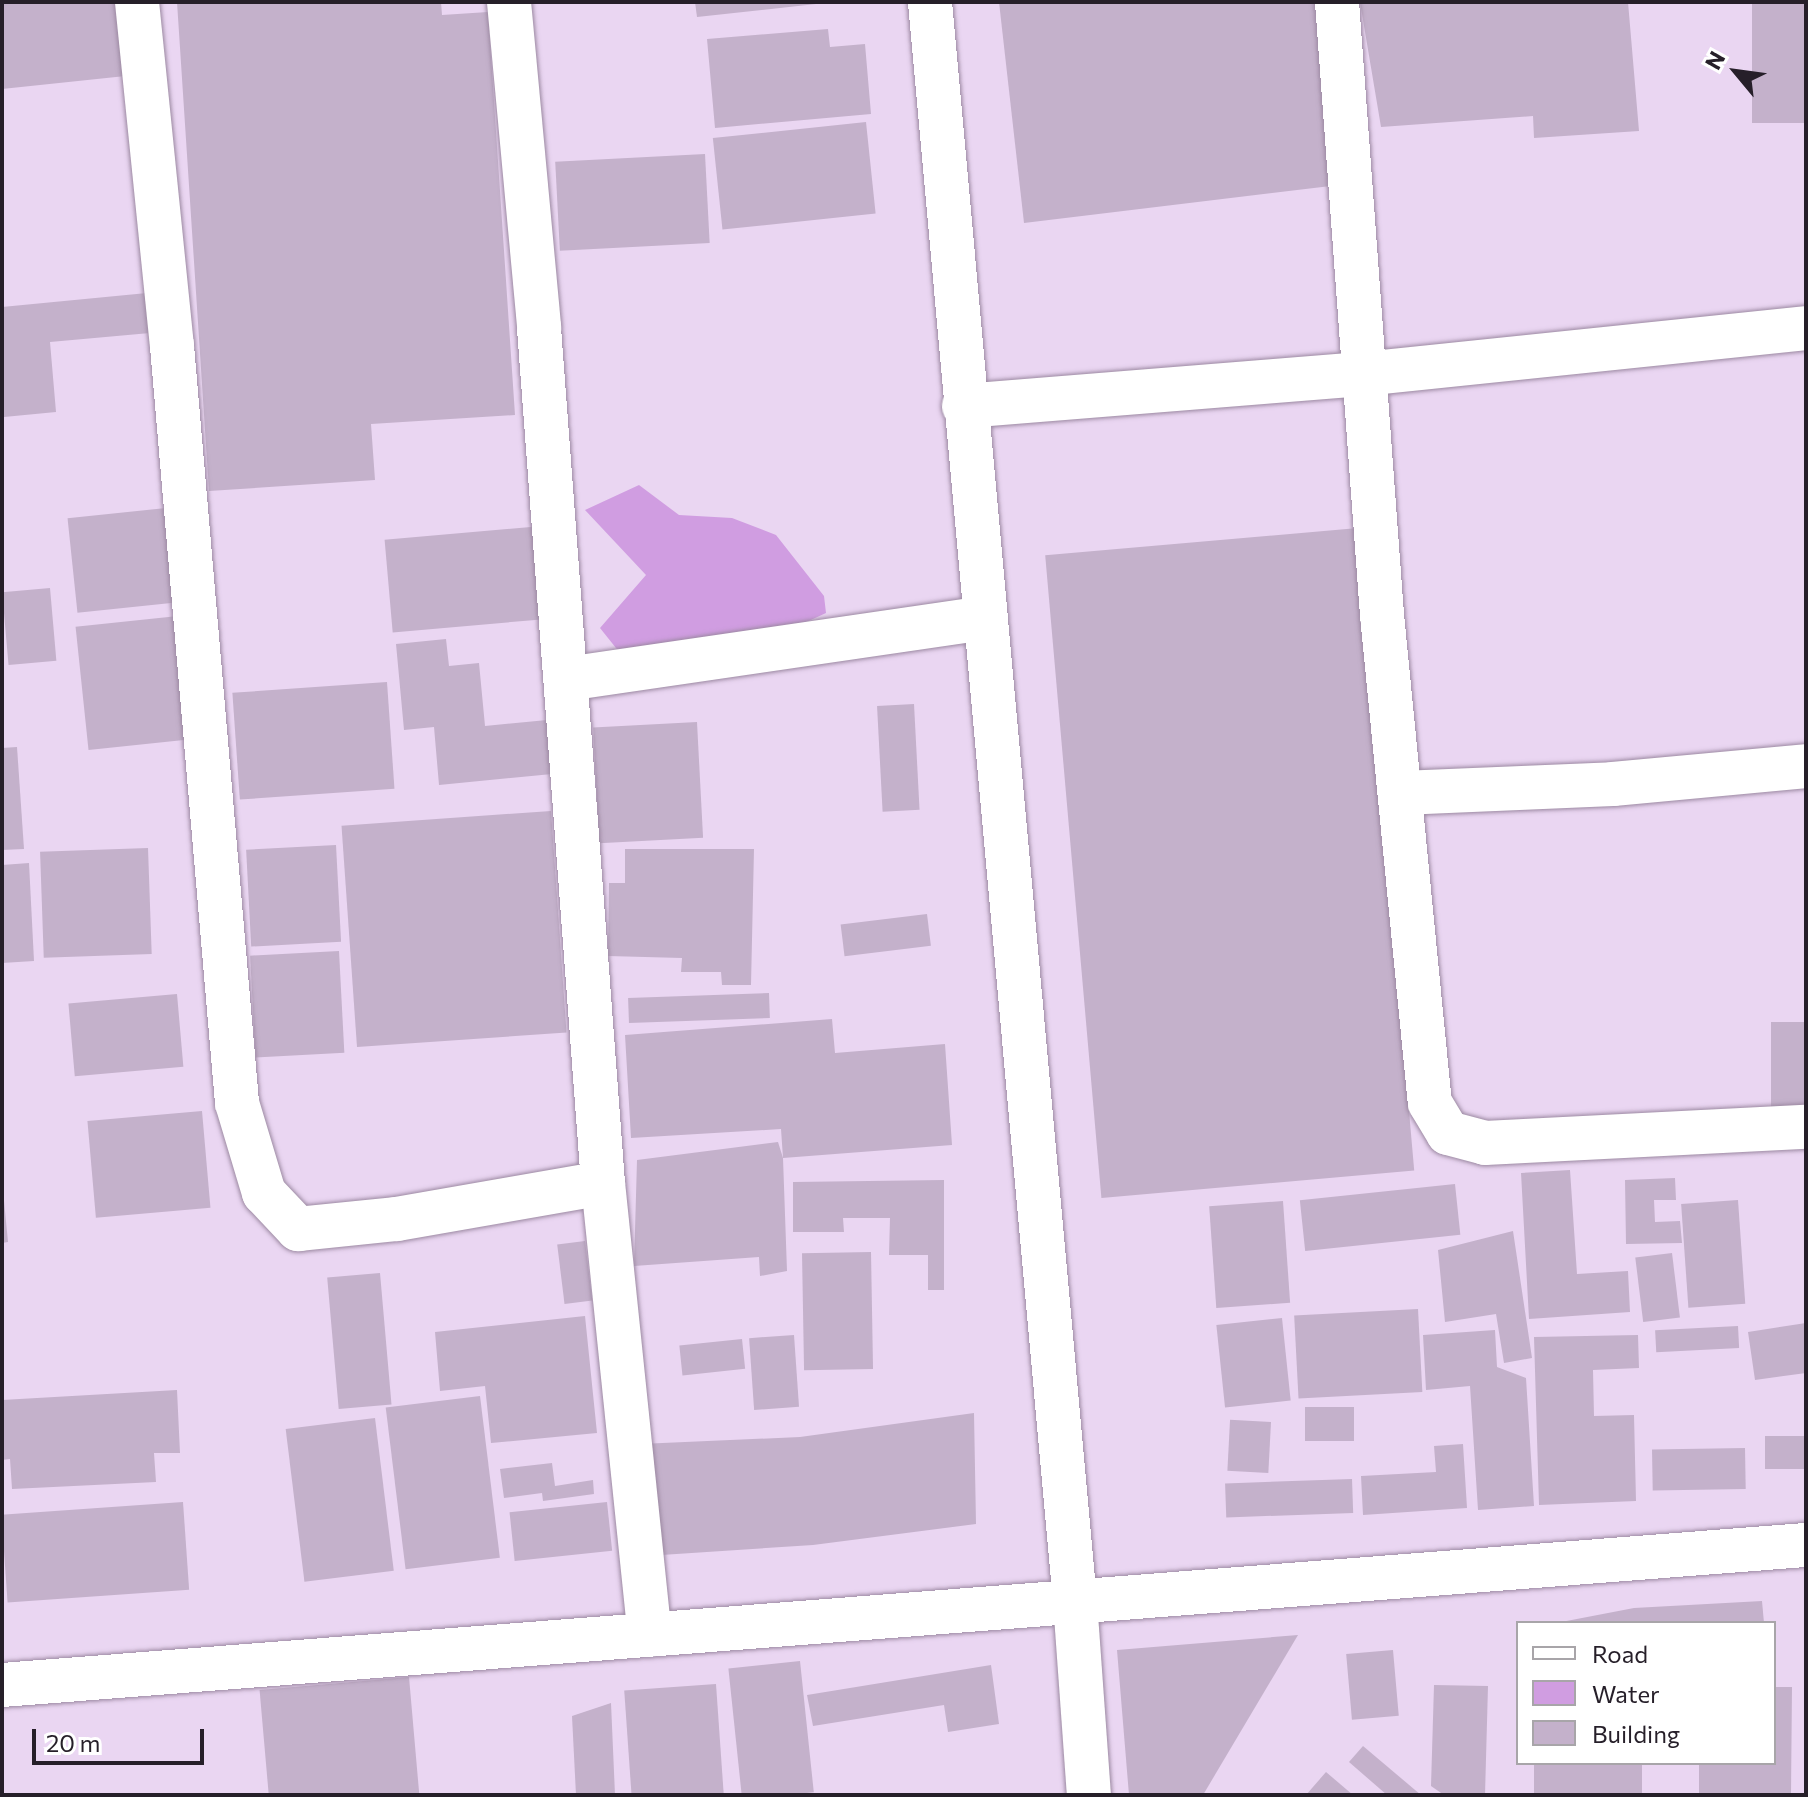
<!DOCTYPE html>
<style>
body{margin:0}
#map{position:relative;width:1808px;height:1797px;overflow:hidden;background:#ead6f2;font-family:Commissioner,sans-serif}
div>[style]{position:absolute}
.water>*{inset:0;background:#d09de1}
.building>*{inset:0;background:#c4b1cb;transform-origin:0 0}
.roads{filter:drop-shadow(0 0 2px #9c89a2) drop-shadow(0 0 2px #9c89a2)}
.street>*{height:44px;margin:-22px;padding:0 22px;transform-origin:22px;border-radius:22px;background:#fff}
span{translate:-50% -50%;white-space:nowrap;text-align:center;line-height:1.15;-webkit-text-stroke:8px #fff;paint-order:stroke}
.frame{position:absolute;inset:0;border:4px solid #261f29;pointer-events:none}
.legend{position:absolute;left:1516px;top:1621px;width:260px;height:144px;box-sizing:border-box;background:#fff;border:2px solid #a8a5a9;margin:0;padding:10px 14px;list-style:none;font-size:24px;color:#261f29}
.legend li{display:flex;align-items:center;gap:16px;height:40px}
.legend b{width:40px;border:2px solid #a8a5a9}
.north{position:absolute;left:1696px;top:32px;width:80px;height:80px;-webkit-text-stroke:6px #fff;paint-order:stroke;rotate:299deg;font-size:22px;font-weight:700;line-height:32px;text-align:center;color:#261f29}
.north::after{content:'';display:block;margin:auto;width:28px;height:36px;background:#261f29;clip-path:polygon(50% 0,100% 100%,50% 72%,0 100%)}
.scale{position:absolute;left:32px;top:1729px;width:172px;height:36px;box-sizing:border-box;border:4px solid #261f29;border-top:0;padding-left:10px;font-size:24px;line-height:28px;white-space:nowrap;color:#261f29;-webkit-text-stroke:6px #fff;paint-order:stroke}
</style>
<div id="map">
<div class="water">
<i style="clip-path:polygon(639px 485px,679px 515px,732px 518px,776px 535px,824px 596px,826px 613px,802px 624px,620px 653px,600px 628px,646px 575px,585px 510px)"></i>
</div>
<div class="building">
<i style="clip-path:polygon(2px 2px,127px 2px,135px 75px,2px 89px)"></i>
<i style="clip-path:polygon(177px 2px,441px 2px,442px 15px,488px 12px,515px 415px,371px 424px,375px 480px,209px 491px)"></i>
<i style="clip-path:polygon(695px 2px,816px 2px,816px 4px,697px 17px)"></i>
<i style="clip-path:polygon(999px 2px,1318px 2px,1339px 185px,1024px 223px)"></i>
<i style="clip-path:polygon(1360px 2px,1628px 2px,1639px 131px,1534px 138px,1533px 116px,1381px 127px)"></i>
<i style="left:1752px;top:2px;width:54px;height:121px"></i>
<i style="clip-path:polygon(828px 29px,830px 47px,865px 44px,871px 114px,715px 128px,707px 39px)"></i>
<i style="left:866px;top:122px;width:92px;height:154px;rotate:84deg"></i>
<i style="left:705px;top:154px;width:89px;height:150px;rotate:87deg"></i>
<i style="clip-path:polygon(147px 293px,150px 333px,50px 342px,56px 412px,4px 417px,2px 307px)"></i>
<i style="left:166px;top:508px;width:95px;height:99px;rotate:84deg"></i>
<i style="left:542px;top:526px;width:93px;height:158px;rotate:85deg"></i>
<i style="left:1358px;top:528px;width:645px;height:314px;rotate:85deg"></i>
<i style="left:50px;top:588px;width:73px;height:48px;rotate:85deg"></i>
<i style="left:178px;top:616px;width:124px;height:103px;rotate:84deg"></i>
<i style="clip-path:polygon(446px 639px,449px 666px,479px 663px,485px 726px,547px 720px,552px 774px,439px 785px,434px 727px,404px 730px,396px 644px)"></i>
<i style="left:387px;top:682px;width:107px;height:155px;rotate:86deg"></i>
<i style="left:914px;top:704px;width:106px;height:37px;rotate:87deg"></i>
<i style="left:697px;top:722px;width:116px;height:104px;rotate:87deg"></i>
<i style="clip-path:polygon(17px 747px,24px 849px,2px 850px,2px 748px)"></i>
<i style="left:551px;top:811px;width:222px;height:210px;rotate:86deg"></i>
<i style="left:336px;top:845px;width:97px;height:90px;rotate:87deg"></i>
<i style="left:148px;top:848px;width:106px;height:108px;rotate:88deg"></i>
<i style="clip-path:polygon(625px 849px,754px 849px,751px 985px,722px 985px,721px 972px,681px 972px,682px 958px,608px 956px,609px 883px,625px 883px)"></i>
<i style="clip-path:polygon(29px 863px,34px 961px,2px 963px,2px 865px)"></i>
<i style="left:927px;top:914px;width:32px;height:87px;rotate:83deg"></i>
<i style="left:339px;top:951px;width:102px;height:89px;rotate:87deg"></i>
<i style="left:769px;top:993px;width:25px;height:141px;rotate:88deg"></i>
<i style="left:177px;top:994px;width:73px;height:109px;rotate:85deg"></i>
<i style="clip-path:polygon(832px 1019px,835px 1053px,945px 1044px,952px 1145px,783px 1158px,781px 1129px,631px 1138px,625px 1035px)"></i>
<i style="left:1806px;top:1022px;width:97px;height:35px;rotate:90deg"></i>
<i style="left:202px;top:1111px;width:97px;height:115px;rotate:85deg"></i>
<i style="clip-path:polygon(778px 1142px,783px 1158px,787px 1271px,760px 1276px,759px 1257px,634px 1266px,637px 1160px)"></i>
<i style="clip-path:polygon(1570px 1170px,1577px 1274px,1628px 1271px,1630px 1312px,1529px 1319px,1521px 1173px)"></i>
<i style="clip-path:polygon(1675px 1178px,1676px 1200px,1654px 1200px,1655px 1222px,1680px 1221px,1682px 1243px,1626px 1244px,1625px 1180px)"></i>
<i style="clip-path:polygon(2px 1180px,8px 1242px,2px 1243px)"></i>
<i style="clip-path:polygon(944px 1180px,944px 1290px,928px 1290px,928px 1255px,889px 1255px,890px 1218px,843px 1218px,844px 1232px,793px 1232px,793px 1182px)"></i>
<i style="left:1455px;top:1184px;width:51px;height:156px;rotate:84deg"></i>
<i style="left:1738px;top:1200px;width:104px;height:57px;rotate:86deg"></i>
<i style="left:1283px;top:1201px;width:102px;height:74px;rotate:86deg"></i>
<i style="clip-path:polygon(1513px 1231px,1532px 1358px,1504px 1363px,1496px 1314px,1445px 1322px,1438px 1250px)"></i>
<i style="left:585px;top:1241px;width:60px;height:28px;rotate:83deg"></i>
<i style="left:871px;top:1252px;width:117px;height:69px;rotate:89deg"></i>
<i style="left:1672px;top:1253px;width:65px;height:37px;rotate:83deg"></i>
<i style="left:380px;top:1273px;width:132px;height:53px;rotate:85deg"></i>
<i style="left:1418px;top:1309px;width:83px;height:124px;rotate:87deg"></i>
<i style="clip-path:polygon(585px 1316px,597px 1433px,491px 1443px,485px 1386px,440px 1391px,435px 1332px)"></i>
<i style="left:1282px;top:1318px;width:83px;height:66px;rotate:84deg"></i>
<i style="clip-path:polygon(1806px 1323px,1806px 1373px,1755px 1380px,1748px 1332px)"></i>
<i style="left:1738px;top:1326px;width:22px;height:83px;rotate:87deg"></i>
<i style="clip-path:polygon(1495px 1330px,1497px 1367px,1526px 1378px,1534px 1506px,1478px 1510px,1470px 1386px,1426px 1390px,1423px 1335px)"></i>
<i style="left:794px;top:1335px;width:72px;height:45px;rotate:86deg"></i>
<i style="clip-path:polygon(1638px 1335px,1639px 1368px,1593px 1370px,1594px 1416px,1634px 1415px,1636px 1501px,1539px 1505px,1534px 1337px)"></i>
<i style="left:742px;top:1339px;width:30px;height:63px;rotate:84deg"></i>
<i style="clip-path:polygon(177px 1390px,180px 1453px,154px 1453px,156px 1482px,12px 1489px,10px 1459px,2px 1460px,2px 1400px)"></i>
<i style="left:480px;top:1396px;width:163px;height:95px;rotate:83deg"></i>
<i style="left:1305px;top:1407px;width:49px;height:34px"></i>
<i style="clip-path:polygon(974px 1413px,976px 1524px,813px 1545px,646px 1556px,640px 1444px,800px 1437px)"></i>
<i style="left:375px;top:1418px;width:154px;height:90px;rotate:83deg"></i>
<i style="left:1271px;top:1422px;width:51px;height:41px;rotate:93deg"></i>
<i style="left:1806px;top:1436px;width:33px;height:41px;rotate:90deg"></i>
<i style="clip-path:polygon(1463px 1444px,1467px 1508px,1363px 1515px,1361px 1476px,1436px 1472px,1434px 1446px)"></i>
<i style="left:1745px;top:1448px;width:41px;height:93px;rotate:89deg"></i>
<i style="clip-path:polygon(552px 1463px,555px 1486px,593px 1480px,594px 1494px,543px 1501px,542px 1493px,504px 1498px,500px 1469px)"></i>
<i style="left:1352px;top:1479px;width:34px;height:127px;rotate:88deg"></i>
<i style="left:183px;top:1502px;width:88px;height:182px;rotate:86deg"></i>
<i style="left:607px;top:1502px;width:49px;height:98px;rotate:84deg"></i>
<i style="clip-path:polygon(1762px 1601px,1764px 1623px,1556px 1623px,1634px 1608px)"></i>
<i style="clip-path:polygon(1298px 1635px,1203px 1795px,1129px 1795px,1117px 1650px)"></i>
<i style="left:1393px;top:1650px;width:66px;height:47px;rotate:85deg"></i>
<i style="left:800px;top:1661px;width:132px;height:72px;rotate:84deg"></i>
<i style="clip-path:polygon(991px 1665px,999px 1724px,948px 1732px,944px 1705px,813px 1726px,807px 1695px)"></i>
<i style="left:409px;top:1677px;width:119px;height:150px;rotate:85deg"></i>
<i style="left:716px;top:1684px;width:111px;height:92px;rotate:86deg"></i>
<i style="clip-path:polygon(1434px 1685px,1488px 1686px,1485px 1795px,1444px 1795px,1431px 1786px)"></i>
<i style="clip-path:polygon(1774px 1687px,1792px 1687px,1791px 1795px,1699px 1795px,1699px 1763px,1774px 1763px)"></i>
<i style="clip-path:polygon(611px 1703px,615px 1795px,576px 1795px,572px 1716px)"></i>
<i style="clip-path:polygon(1363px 1746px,1421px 1795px,1387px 1795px,1349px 1762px)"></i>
<i style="left:1534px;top:1763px;width:108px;height:32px"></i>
<i style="clip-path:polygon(1326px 1772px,1353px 1795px,1306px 1795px)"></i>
</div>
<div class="roads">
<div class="street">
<i style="left:137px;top:2px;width:346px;rotate:84.2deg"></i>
<i style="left:172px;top:346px;width:760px;rotate:85.09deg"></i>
<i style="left:237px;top:1103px;width:94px;rotate:73.3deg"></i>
<i style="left:264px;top:1193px;width:50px;rotate:46.6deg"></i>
<i style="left:298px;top:1229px;width:100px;rotate:-5.8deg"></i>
<i style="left:397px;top:1219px;width:209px;rotate:-9.9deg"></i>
<i style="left:509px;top:2px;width:327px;rotate:84.7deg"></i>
<i style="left:539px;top:328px;width:857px;rotate:85.72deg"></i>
<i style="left:603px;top:1183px;width:454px;rotate:84.1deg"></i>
<i style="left:930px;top:2px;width:1606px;rotate:84.82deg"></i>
<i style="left:1075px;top:1601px;width:195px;rotate:85.9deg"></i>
<i style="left:1337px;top:2px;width:615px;rotate:85.8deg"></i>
<i style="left:1382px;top:615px;width:490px;rotate:84.4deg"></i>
<i style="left:1430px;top:1103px;width:35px;rotate:59deg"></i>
<i style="left:1448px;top:1133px;width:38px;rotate:15deg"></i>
<i style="left:1485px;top:1143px;width:321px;rotate:-2.9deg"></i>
<i style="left:964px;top:406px;width:399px;rotate:-4.6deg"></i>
<i style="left:1362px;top:374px;width:446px;rotate:-5.9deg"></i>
<i style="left:566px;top:679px;width:422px;rotate:-8.3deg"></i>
<i style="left:1401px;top:793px;width:212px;rotate:-2.4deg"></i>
<i style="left:1613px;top:784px;width:194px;rotate:-5.3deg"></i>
<i style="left:2px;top:1685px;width:1809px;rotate:-4.44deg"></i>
</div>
</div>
<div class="frame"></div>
<ul class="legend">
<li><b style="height:10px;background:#fff"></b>Road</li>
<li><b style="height:22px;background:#d09de1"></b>Water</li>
<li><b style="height:22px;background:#c4b1cb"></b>Building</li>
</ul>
<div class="north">N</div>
<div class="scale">20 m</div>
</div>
